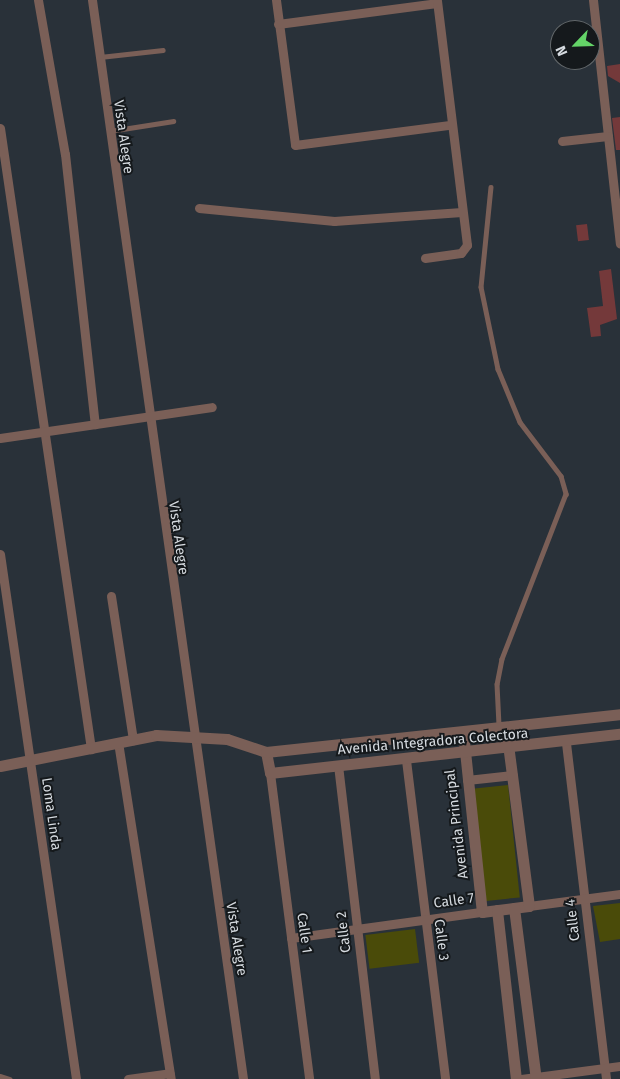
<!DOCTYPE html>
<style>
body{margin:0}
#map{position:relative;width:620px;height:1079px;overflow:hidden;background:#293139;font-family:"Fira Sans",sans-serif}
div>[style]{position:absolute}
.green>*{inset:0;background:#4a4b09;transform-origin:0 0}
.building>*{inset:0;background:#74393a;transform-origin:0 0}
.service>*{height:4.5px;margin:-2.25px;padding:0 2.25px;transform-origin:2.25px;border-radius:2.25px;background:#7a5f57}
.minor>*{height:9px;margin:-4.5px;padding:0 4.5px;transform-origin:4.5px;border-radius:4.5px;background:#7a5f57}
.tertiary>*{height:11px;margin:-5.5px;padding:0 5.5px;transform-origin:5.5px;border-radius:5.5px;background:#7a5f57}
span{translate:-50% -50%;white-space:nowrap;text-align:center;line-height:1.15;-webkit-text-stroke:4px #15191c;paint-order:stroke}
.street-label{font-size:14px;color:#d6dbe0}
.north{position:absolute;left:550px;top:20px;width:50px;height:50px;box-sizing:border-box;background:#15191c;border:1px solid #62676a;border-radius:50%;rotate:246deg;font-size:14px;font-weight:700;line-height:20px;text-align:center;color:#d6dbe0}
.north::after{content:'';display:block;margin:auto;width:18px;height:22px;background:#64d468;clip-path:polygon(50% 0,100% 100%,50% 72%,0 100%)}
</style>
<div id="map">
<div class="green">
<i style="left:508px;top:785px;width:113px;height:36px;rotate:84deg"></i>
<i style="clip-path:polygon(620px 903px,620px 939px,600px 942px,593px 906px)"></i>
<i style="left:415px;top:929px;width:34px;height:50px;rotate:83deg"></i>
</div>
<div class="building">
<i style="clip-path:polygon(620px 64px,620px 83px,608px 76px,607px 66px)"></i>
<i style="clip-path:polygon(620px 117px,620px 150px,616px 150px,612px 118px)"></i>
<i style="left:587px;top:224px;width:16px;height:11px;rotate:83deg"></i>
<i style="clip-path:polygon(611px 269px,617px 319px,600px 325px,601px 336px,591px 337px,587px 308px,603px 306px,599px 271px)"></i>
</div>
<div class="service">
<i style="left:100px;top:57px;width:63px;rotate:-6.3deg"></i>
<i style="left:110px;top:131px;width:64px;rotate:-9deg"></i>
<i style="left:491px;top:187px;width:100px;rotate:95.7deg"></i>
<i style="left:481px;top:287px;width:84px;rotate:78.3deg"></i>
<i style="left:498px;top:369px;width:57px;rotate:67.5deg"></i>
<i style="left:520px;top:422px;width:68px;rotate:52.8deg"></i>
<i style="left:561px;top:476px;width:19px;rotate:74deg"></i>
<i style="left:566px;top:494px;width:177px;rotate:111.2deg"></i>
<i style="left:502px;top:659px;width:25px;rotate:101deg"></i>
<i style="left:497px;top:684px;width:41px;rotate:87.2deg"></i>
<i style="left:0;top:1076px;width:10px;rotate:17deg"></i>
</div>
<div class="minor">
<i style="left:38px;top:0;width:156px;rotate:80.1deg"></i>
<i style="left:65px;top:154px;width:272px;rotate:83.7deg"></i>
<i style="left:92px;top:0;width:1090px;rotate:82.03deg"></i>
<i style="left:276px;top:0;width:146px;rotate:82.5deg"></i>
<i style="left:295px;top:145px;width:156px;rotate:-7.4deg"></i>
<i style="left:593px;top:0;width:245px;rotate:83.7deg"></i>
<i style="left:278px;top:24px;width:160px;rotate:-7.5deg"></i>
<i style="left:0;top:128px;width:628px;rotate:81.66deg"></i>
<i style="left:562px;top:141px;width:46px;rotate:-6.2deg"></i>
<i style="left:199px;top:208px;width:136px;rotate:5.5deg"></i>
<i style="left:334px;top:221px;width:128px;rotate:-4deg"></i>
<i style="left:425px;top:258px;width:36px;rotate:-8deg"></i>
<i style="left:461px;top:253px;width:10px;rotate:-53deg"></i>
<i style="left:467px;top:245px;width:247px;rotate:-97deg"></i>
<i style="left:0;top:438px;width:214px;rotate:-8.3deg"></i>
<i style="left:0;top:554px;width:530px;rotate:81.76deg"></i>
<i style="left:111px;top:596px;width:146px;rotate:81.3deg"></i>
<i style="left:118px;top:742px;width:341px;rotate:81.1deg"></i>
<i style="left:566px;top:743px;width:338px;rotate:83.2deg"></i>
<i style="left:406px;top:760px;width:321px;rotate:83deg"></i>
<i style="left:338px;top:765px;width:316px;rotate:83.3deg"></i>
<i style="left:270px;top:773px;width:308px;rotate:82.7deg"></i>
<i style="left:467px;top:780px;width:46px;rotate:-6.2deg"></i>
<i style="left:529px;top:906px;width:92px;rotate:-7.5deg"></i>
<i style="left:291px;top:938px;width:193px;rotate:-7.8deg"></i>
<i style="left:128px;top:1079px;width:42px;rotate:-8.1deg"></i>
<i style="left:521px;top:1079px;width:100px;rotate:-7.5deg"></i>
</div>
<div class="tertiary">
<i style="left:463px;top:732px;width:181px;rotate:84deg"></i>
<i style="left:482px;top:912px;width:47px;rotate:-7.3deg"></i>
<i style="left:529px;top:906px;width:179px;rotate:-97.4deg"></i>
<i style="left:266px;top:752px;width:21px;rotate:79deg"></i>
<i style="left:270px;top:773px;width:352px;rotate:-6.4deg"></i>
<i style="left:0;top:766px;width:159px;rotate:-11.2deg"></i>
<i style="left:156px;top:735px;width:71px;rotate:3.2deg"></i>
<i style="left:227px;top:739px;width:41px;rotate:18.4deg"></i>
<i style="left:266px;top:752px;width:356px;rotate:-6.1deg"></i>
<i style="left:514px;top:908px;width:172px;rotate:82.7deg"></i>
<i style="left:497px;top:910px;width:170px;rotate:83.6deg"></i>
</div>
<div class="street-label">
<span style="left:123px;top:137px;rotate:82deg">Vista Alegre</span>
<span style="left:178px;top:538px;rotate:82deg">Vista Alegre</span>
<span style="left:433px;top:742px;rotate:-5deg">Avenida Integradora Colectora</span>
<span style="left:51px;top:814px;rotate:82deg">Loma Linda</span>
<span style="left:457px;top:824px;rotate:-97deg">Avenida Principal</span>
<span style="left:454px;top:901px;rotate:-8deg">Calle 7</span>
<span style="left:573px;top:920px;rotate:-97deg">Calle 4</span>
<span style="left:344px;top:932px;rotate:-97deg">Calle 2</span>
<span style="left:304px;top:933px;rotate:82deg">Calle 1</span>
<span style="left:236px;top:939px;rotate:81deg">Vista Alegre</span>
<span style="left:441px;top:940px;rotate:83deg">Calle 3</span>
</div>
<div class="north">N</div>
</div>
